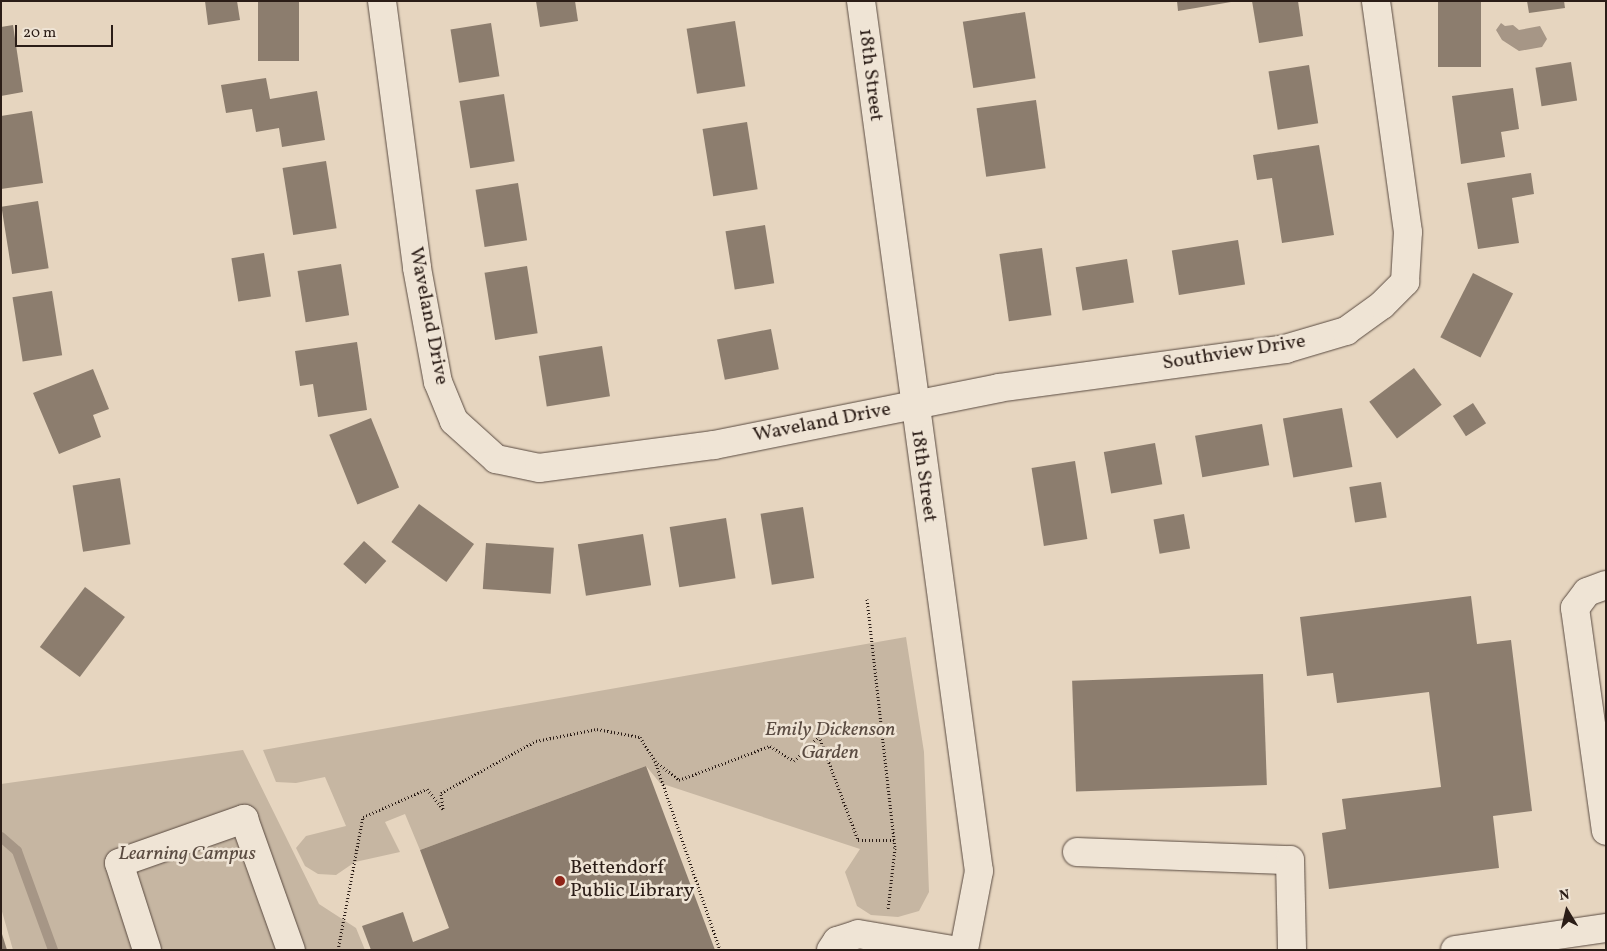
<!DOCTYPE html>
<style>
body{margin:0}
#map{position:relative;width:1607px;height:951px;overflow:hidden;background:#e6d5bf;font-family:Vollkorn,serif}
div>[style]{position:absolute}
.green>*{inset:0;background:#c6b6a2}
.water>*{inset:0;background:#a69686}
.stream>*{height:10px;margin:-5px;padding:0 5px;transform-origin:5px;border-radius:5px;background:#a69686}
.building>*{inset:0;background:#8c7d6e;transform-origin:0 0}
.path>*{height:3px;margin-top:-1.5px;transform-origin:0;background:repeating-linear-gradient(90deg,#2b1d17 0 1px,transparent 0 3.5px)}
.roads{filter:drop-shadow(0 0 1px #5a4b41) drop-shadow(0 0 1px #5a4b41)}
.minor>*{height:28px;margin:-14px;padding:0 14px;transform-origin:14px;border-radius:14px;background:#efe4d5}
.dots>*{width:14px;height:14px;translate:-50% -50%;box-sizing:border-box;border:2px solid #efe4d5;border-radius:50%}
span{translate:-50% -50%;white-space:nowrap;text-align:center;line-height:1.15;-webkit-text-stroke:5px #efe4d5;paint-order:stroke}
.street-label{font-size:20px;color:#2b1d17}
.park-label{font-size:20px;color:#5a4b41;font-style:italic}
.poi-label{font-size:20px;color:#2b1d17}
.left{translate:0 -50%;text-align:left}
.frame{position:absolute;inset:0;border:2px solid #2b1d17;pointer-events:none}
.north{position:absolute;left:1542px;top:886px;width:50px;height:50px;-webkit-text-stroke:4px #efe4d5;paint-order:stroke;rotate:351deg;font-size:14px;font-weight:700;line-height:20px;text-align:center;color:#2b1d17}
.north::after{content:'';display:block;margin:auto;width:18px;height:22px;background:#2b1d17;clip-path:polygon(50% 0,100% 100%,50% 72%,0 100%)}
.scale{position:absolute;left:15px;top:25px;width:98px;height:22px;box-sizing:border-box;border:2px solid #2b1d17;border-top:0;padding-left:6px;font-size:15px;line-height:18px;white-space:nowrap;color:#2b1d17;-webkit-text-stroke:4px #efe4d5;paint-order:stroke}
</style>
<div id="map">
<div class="green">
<i style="clip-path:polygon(906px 637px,924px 752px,929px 892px,919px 911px,898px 917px,871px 915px,857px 906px,845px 872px,860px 849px,660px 783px,646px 766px,420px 850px,405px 814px,385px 822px,400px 852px,355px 862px,336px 875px,318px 874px,305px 866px,296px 848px,306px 836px,346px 826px,325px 777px,296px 783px,276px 782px,263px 750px)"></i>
<i style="clip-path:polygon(243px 750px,319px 904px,356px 928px,365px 950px,13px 950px,1px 908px,1px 784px)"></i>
</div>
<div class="water">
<i style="clip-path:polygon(1501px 23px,1505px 26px,1513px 25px,1519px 30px,1540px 26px,1547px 39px,1542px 47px,1519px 51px,1502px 40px,1496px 30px)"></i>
</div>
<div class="stream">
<i style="left:1px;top:837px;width:21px;rotate:41deg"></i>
<i style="left:17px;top:851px;width:105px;rotate:70deg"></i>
</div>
<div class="building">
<i style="clip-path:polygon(205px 1px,237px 1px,240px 20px,208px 25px)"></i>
<i style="left:258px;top:1px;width:41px;height:60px"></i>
<i style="clip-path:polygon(536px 1px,575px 1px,578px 21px,540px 27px)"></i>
<i style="clip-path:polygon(1177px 1px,1231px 1px,1231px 2px,1178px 11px)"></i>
<i style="clip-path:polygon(1252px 1px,1298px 1px,1303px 36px,1259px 43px)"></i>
<i style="left:1438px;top:1px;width:43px;height:66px"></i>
<i style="clip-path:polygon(1527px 1px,1564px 1px,1565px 8px,1529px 13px)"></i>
<i style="left:1025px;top:12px;width:67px;height:63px;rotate:81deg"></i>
<i style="left:735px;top:21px;width:66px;height:49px;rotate:81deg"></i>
<i style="left:491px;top:23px;width:54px;height:41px;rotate:81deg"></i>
<i style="clip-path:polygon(13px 25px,23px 92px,1px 96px,1px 27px)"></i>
<i style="left:1571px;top:62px;width:39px;height:36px;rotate:81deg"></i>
<i style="left:1309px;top:65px;width:59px;height:41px;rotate:81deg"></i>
<i style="clip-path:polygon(266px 78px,270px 99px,317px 91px,325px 140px,282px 147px,279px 128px,256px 132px,252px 109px,226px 113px,221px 85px)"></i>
<i style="clip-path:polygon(1513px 88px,1519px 129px,1501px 132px,1505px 157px,1461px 164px,1452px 96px)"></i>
<i style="left:504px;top:94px;width:68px;height:45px;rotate:81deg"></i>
<i style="left:1036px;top:100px;width:69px;height:60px;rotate:82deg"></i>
<i style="clip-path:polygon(32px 111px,43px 183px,1px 189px,1px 116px)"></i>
<i style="left:747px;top:122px;width:68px;height:45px;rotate:81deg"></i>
<i style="clip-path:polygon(1319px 145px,1334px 235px,1282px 243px,1272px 178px,1257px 180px,1253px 155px)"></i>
<i style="left:326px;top:161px;width:68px;height:44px;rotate:81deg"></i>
<i style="clip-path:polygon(1531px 173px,1534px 194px,1512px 198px,1519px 243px,1478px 249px,1467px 183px)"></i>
<i style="left:518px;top:183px;width:58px;height:43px;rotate:81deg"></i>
<i style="left:38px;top:201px;width:68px;height:37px;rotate:81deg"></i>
<i style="left:765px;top:225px;width:59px;height:40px;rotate:81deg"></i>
<i style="left:1238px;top:240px;width:45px;height:67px;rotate:81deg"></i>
<i style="left:1042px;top:248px;width:68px;height:43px;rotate:82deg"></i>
<i style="left:264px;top:253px;width:44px;height:33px;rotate:81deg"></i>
<i style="left:1127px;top:259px;width:44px;height:52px;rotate:81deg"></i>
<i style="left:341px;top:264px;width:52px;height:44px;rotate:81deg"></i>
<i style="left:527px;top:266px;width:68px;height:43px;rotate:81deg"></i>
<i style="left:1473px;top:273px;width:45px;height:72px;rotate:27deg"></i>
<i style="left:52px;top:291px;width:65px;height:40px;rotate:81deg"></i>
<i style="left:771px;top:329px;width:41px;height:55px;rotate:79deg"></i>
<i style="clip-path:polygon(357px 342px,367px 410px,318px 417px,313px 384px,300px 386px,295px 351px)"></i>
<i style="left:602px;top:346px;width:51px;height:64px;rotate:81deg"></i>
<i style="left:1414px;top:368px;width:46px;height:56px;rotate:53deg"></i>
<i style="clip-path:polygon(93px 369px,109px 409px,93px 415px,101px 437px,59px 454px,33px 393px)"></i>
<i style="left:1473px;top:403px;width:24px;height:24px;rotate:57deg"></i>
<i style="left:1342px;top:408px;width:60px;height:60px;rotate:80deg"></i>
<i style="left:371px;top:418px;width:75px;height:45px;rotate:68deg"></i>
<i style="left:1262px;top:424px;width:42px;height:68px;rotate:80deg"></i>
<i style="left:1155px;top:443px;width:42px;height:52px;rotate:80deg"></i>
<i style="left:1075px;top:461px;width:79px;height:44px;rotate:81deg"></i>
<i style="left:120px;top:478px;width:67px;height:48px;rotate:81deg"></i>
<i style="left:1381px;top:482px;width:36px;height:32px;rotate:81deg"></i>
<i style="left:419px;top:504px;width:68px;height:47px;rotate:36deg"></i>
<i style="left:803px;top:507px;width:72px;height:43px;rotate:81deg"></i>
<i style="left:1184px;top:514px;width:35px;height:31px;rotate:80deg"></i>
<i style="left:726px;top:518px;width:61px;height:57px;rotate:81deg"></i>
<i style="left:643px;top:534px;width:52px;height:66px;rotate:81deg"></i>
<i style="left:364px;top:541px;width:30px;height:31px;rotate:42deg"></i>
<i style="left:486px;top:543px;width:68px;height:46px;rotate:4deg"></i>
<i style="left:85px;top:587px;width:50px;height:75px;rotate:37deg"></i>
<i style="clip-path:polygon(1471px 596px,1477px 644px,1511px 640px,1532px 811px,1493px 816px,1499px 868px,1329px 889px,1322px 833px,1346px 829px,1342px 799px,1441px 787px,1429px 692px,1337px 703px,1333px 673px,1307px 676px,1300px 617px)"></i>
<i style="left:1263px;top:674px;width:111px;height:191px;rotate:88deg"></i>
<i style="clip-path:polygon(646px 766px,715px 950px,371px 950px,362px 926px,403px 912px,413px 942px,449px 928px,420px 850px)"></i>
<i style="clip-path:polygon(1px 934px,2px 934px,7px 950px,1px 950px)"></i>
</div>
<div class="path">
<i style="left:867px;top:599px;width:251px;rotate:83.6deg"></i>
<i style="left:895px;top:848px;width:61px;rotate:96.5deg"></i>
<i style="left:655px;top:761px;width:31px;rotate:38deg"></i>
<i style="left:679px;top:780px;width:97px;rotate:-20.5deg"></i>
<i style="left:770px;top:746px;width:28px;rotate:32deg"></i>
<i style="left:794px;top:761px;width:35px;rotate:-45deg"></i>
<i style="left:819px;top:736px;width:111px;rotate:69.4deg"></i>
<i style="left:858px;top:840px;width:36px"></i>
<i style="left:338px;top:950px;width:135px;rotate:-79.4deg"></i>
<i style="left:363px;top:817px;width:70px;rotate:-23.6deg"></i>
<i style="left:427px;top:789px;width:26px;rotate:51deg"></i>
<i style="left:443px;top:809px;width:16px;rotate:-97deg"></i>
<i style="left:441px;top:793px;width:108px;rotate:-28.7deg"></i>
<i style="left:536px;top:741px;width:62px;rotate:-11.1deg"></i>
<i style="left:597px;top:729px;width:44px;rotate:10.5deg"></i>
<i style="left:640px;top:737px;width:28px;rotate:58deg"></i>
<i style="left:655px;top:761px;width:200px;rotate:71deg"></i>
</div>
<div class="roads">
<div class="minor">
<i style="left:382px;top:1px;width:269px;rotate:82.5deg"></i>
<i style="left:417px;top:268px;width:116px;rotate:79.6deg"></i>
<i style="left:438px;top:382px;width:42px;rotate:67.7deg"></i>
<i style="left:454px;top:421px;width:57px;rotate:42.1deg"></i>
<i style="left:496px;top:459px;width:44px;rotate:11.8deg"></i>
<i style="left:539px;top:468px;width:177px;rotate:-7.5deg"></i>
<i style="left:714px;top:445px;width:290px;rotate:-11.3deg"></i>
<i style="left:998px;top:388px;width:290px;rotate:-7.7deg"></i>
<i style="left:1285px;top:349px;width:64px;rotate:-16.4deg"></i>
<i style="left:1346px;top:331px;width:44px;rotate:-35.8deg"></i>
<i style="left:1382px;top:305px;width:33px;rotate:-45deg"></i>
<i style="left:1405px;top:282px;width:50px;rotate:-86.6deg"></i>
<i style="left:1408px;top:232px;width:233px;rotate:-97.9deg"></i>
<i style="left:861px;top:1px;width:878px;rotate:82.28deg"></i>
<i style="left:979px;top:871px;width:80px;rotate:100.8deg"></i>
<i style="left:1606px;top:585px;width:20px;rotate:160deg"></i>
<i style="left:1587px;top:592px;width:20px;rotate:127deg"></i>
<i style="left:1575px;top:608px;width:225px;rotate:82.1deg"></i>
<i style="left:1077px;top:852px;width:213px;rotate:2.2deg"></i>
<i style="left:1290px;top:860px;width:90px;rotate:88.7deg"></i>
<i style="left:147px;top:950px;width:91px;rotate:-107.8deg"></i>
<i style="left:119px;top:863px;width:133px;rotate:-19.4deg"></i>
<i style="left:244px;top:819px;width:139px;rotate:70.3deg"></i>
<i style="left:831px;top:950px;width:11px;rotate:-56deg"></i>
<i style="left:837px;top:941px;width:22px;rotate:-18deg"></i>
<i style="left:858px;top:934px;width:96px;rotate:9.6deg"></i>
<i style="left:1455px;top:950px;width:153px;rotate:-8.3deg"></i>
</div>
</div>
<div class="dots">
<i style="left:560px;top:881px;background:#8f2418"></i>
</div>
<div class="street-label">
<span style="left:870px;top:75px;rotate:83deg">18th Street</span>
<span style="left:428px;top:316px;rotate:79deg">Waveland Drive</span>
<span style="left:1234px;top:353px;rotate:-9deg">Southview Drive</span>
<span style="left:822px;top:423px;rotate:-11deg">Waveland Drive</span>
<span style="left:923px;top:476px;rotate:82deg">18th Street</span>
</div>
<div class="park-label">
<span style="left:830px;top:742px">Emily Dickenson<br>Garden</span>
<span style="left:187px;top:854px">Learning Campus</span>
</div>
<div class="poi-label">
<span class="left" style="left:570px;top:880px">Bettendorf<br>Public Library</span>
</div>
<div class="frame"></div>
<div class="north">N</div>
<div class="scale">20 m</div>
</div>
